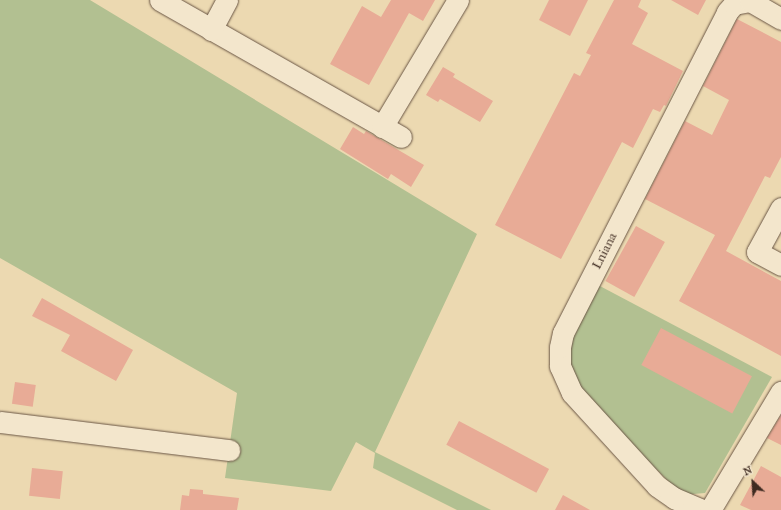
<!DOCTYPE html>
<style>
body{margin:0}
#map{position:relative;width:781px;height:510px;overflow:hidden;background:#ecd9b1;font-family:"IM FELL French Canon",serif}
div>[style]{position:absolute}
.green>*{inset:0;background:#b2c091}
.building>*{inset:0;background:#e8ab96;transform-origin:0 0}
.roads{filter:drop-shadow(0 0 1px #6a5645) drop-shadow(0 0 1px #6a5645)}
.minor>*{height:21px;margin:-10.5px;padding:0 10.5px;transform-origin:10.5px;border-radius:10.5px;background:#f3e6cc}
span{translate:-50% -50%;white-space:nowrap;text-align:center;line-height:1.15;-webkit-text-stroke:3.5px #f3e6cc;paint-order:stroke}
.street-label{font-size:13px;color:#3f2b21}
.north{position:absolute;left:733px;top:462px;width:40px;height:40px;-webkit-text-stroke:3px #f3e6cc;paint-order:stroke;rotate:335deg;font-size:11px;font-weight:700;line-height:16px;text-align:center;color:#3f2b21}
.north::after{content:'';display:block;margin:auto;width:14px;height:18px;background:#3f2b21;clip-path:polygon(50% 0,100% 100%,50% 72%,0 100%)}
</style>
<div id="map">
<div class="green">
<i style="clip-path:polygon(0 0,90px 0,477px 234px,375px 452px,491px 510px,457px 510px,373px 468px,375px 453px,356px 442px,331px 491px,225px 478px,237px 393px,0 258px)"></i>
<i style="clip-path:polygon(598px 285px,772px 377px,705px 493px,682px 495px,574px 387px,566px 369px,569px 344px)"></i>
</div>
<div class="building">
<i style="clip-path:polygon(391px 0,435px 0,423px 21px,409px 13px,369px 85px,330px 64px,362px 6px,381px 17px)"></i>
<i style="clip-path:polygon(549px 0,588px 0,570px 36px,539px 20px)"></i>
<i style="clip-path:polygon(614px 0,641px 0,638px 7px,648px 13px,632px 44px,683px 71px,666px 106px,664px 105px,660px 112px,653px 109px,633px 148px,622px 142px,561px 259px,495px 225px,574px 73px,580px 76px,591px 55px,586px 53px)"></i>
<i style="clip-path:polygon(671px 0,706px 0,698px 15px)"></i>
<i style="clip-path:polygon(737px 19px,781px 42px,781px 157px,770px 178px,765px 176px,726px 251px,781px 281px,781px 356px,679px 301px,715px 235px,645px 199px,685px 121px,712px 135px,729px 100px,703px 86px)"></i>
<i style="clip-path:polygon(443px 67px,455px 74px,453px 77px,493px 101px,480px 122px,440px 99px,438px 102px,426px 95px)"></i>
<i style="clip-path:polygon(353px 127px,364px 134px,366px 131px,424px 165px,411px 187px,391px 174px,388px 179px,340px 149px)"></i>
<i style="left:636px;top:226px;width:33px;height:63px;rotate:29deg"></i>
<i style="clip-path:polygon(42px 298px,133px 350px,116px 381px,61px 351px,70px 335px,32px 316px)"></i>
<i style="left:661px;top:328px;width:103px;height:42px;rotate:28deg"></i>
<i style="left:15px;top:382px;width:21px;height:22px;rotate:8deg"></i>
<i style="clip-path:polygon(781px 415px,781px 445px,767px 438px)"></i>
<i style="left:459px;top:421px;width:102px;height:27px;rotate:28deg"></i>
<i style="clip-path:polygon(761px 466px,781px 477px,781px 510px,751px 510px,740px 505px)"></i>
<i style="left:32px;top:468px;width:31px;height:28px;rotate:6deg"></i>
<i style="clip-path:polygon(190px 489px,203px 490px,203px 494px,239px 498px,237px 510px,180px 510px,182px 495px,189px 496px)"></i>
<i style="clip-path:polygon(563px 495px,590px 510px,555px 510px)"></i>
</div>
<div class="roads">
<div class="minor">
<i style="left:160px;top:0;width:277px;rotate:29.6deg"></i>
<i style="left:211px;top:30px;width:34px;rotate:-62deg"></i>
<i style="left:382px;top:127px;width:148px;rotate:-59.1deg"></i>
<i style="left:781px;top:208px;width:50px;rotate:118.6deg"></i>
<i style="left:757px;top:252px;width:27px;rotate:28deg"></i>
<i style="left:0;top:422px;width:231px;rotate:7deg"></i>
<i style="left:702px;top:510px;width:30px;rotate:-157deg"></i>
<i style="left:674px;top:498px;width:21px;rotate:-145deg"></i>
<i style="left:657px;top:486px;width:126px;rotate:-132.4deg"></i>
<i style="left:572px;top:393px;width:30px;rotate:-114deg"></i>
<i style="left:560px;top:366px;width:19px;rotate:-90deg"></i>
<i style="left:560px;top:347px;width:14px;rotate:-78deg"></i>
<i style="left:563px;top:333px;width:360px;rotate:-62.9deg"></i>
<i style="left:727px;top:12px;width:11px;rotate:-49deg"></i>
<i style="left:734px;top:4px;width:16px;rotate:-11deg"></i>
<i style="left:750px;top:1px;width:36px;rotate:30deg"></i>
<i style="left:710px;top:510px;width:138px;rotate:-59deg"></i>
</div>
</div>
<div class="street-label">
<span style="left:605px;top:251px;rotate:-63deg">Lniana</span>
</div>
<div class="north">N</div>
</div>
